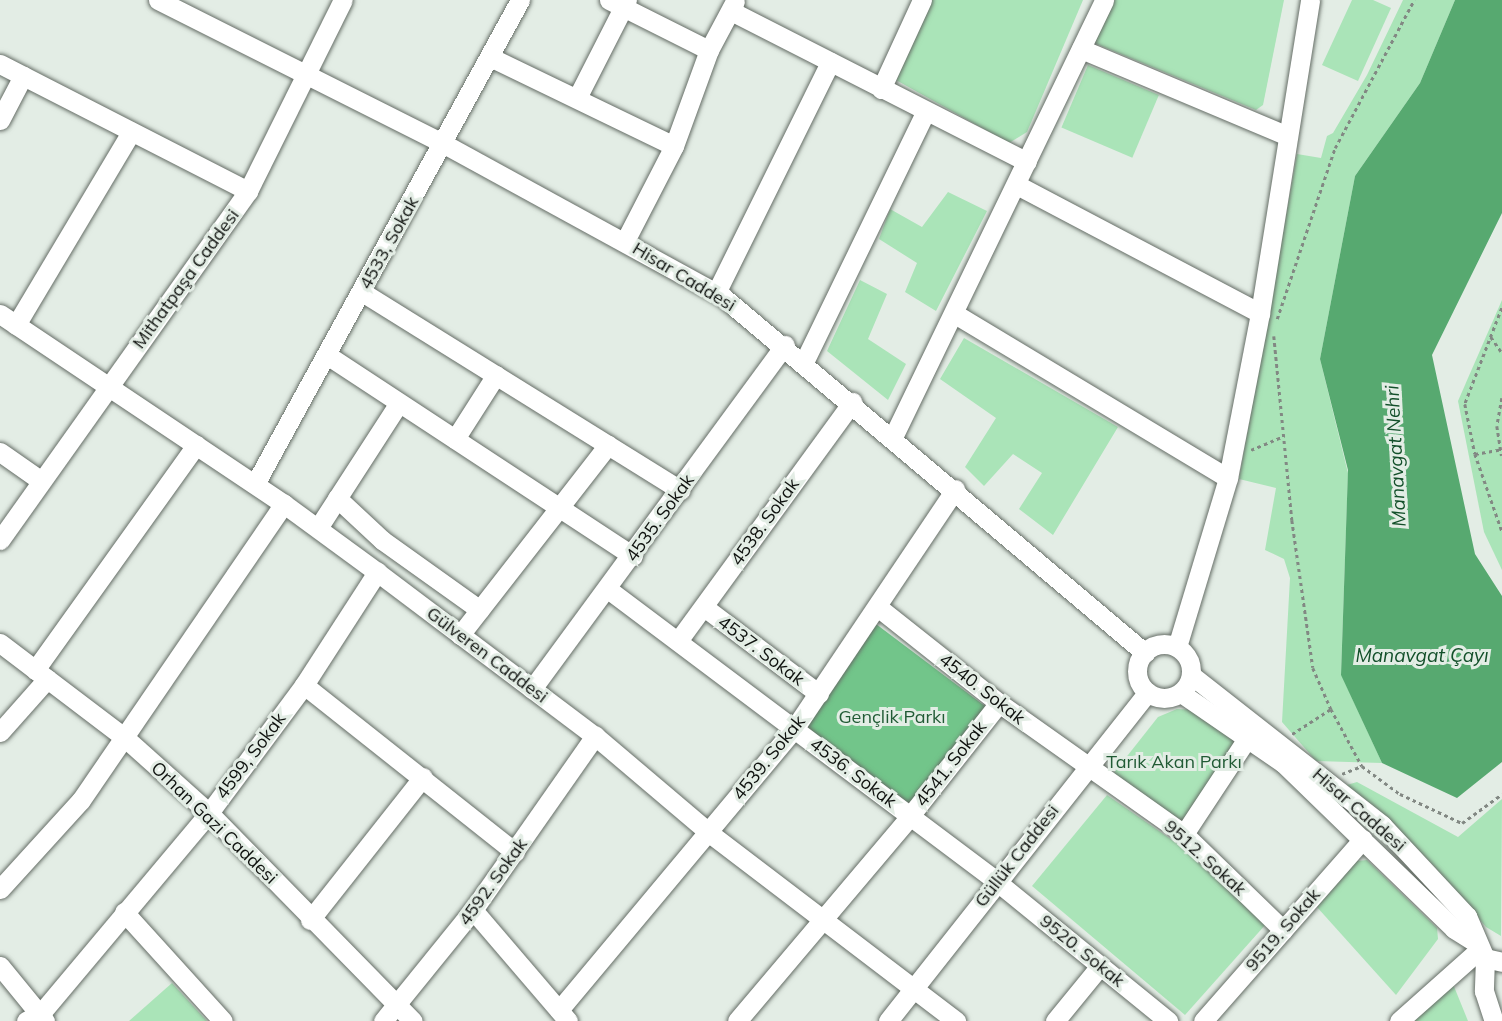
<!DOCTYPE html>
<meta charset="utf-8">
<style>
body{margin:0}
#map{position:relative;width:1502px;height:1021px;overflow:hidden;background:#e3ede5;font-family:Mulish,sans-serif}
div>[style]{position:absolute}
.green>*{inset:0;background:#aae4b8;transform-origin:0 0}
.forest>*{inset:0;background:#72c58a;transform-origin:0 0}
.water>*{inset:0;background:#57a970}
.path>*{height:2.5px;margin-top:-1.25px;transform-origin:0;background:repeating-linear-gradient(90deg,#828883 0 3.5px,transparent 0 7px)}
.roads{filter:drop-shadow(0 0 2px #656d66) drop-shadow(0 0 2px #656d66)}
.minor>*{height:19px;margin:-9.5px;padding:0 9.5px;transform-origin:9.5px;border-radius:9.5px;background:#fff}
.minor>.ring{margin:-9.5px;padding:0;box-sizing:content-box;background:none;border:19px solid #fff;border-radius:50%}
span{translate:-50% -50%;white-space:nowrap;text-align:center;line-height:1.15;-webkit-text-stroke:6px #e3ede5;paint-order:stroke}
.street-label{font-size:18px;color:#0e110e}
.park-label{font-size:18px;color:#215b35}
.water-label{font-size:19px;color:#13502a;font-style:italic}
</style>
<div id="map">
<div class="green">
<i style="clip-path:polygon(932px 0,1083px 0,1027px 132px,1009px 143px,896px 80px)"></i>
<i style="clip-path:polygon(1115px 0,1284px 0,1263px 105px,1256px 110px,1094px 43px)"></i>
<i style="clip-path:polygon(1352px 0,1373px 0,1391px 8px,1358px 81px,1322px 65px)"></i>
<i style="clip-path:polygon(1403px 0,1455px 0,1420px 83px,1355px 176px,1320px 359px,1348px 473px,1341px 674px,1382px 763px,1316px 761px,1282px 722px,1290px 578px,1284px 559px,1265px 550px,1276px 488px,1239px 479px,1297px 154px,1321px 158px,1327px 136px,1333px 133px,1367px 75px)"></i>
<i style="left:1088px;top:65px;width:77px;height:68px;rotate:23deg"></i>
<i style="clip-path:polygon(948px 192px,987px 211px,936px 311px,905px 292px,917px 263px,879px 239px,890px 209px,922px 227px)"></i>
<i style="clip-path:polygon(860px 280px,887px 294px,868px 339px,906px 364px,888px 400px,827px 351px)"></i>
<i style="clip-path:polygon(1502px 300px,1502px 570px,1484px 532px,1458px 401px)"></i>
<i style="clip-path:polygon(964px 338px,1118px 427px,1053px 535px,1019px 509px,1042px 473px,1013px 454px,984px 486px,965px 467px,996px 418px,940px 379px)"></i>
<i style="clip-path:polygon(1177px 709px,1199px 710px,1238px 737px,1184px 825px,1113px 774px,1158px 717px)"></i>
<i style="clip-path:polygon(1357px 782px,1458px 837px,1502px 799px,1501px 936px,1486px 927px,1433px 865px,1375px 809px,1340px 787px)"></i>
<i style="clip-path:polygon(1107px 795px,1178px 844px,1266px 924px,1185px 1015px,1032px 886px)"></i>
<i style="clip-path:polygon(1367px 860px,1437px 928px,1438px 939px,1396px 995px,1316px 906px,1357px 861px)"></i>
<i style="clip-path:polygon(172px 983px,207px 1021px,129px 1021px)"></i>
<i style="clip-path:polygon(1453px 984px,1468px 1021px,1414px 1021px)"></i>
</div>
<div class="forest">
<i style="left:876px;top:624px;width:138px;height:129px;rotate:37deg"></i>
</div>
<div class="water">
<i style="clip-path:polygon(1455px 0,1502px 0,1502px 213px,1432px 355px,1475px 554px,1502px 596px,1502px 762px,1457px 798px,1382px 763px,1341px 675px,1348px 470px,1320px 359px,1355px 176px,1420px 83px)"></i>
</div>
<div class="path">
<i style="left:1502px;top:308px;width:103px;rotate:111.1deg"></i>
<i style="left:1465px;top:404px;width:51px;rotate:78.7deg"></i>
<i style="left:1475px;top:454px;width:82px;rotate:70.7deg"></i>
<i style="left:1277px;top:319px;width:181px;rotate:-71.3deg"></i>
<i style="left:1335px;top:148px;width:168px;rotate:-61.9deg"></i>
<i style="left:1274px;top:336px;width:185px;rotate:84.4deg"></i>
<i style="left:1292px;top:520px;width:149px;rotate:81.9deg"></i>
<i style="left:1313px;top:668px;width:45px;rotate:66.3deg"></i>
<i style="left:1331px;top:709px;width:65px;rotate:61.5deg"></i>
<i style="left:1362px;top:766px;width:47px;rotate:36.4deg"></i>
<i style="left:1400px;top:794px;width:68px;rotate:25.1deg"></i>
<i style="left:1462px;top:823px;width:49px;rotate:-35.9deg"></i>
<i style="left:1491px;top:337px;width:19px;rotate:55deg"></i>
<i style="left:1502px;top:398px;width:28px;rotate:100deg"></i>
<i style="left:1497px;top:426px;width:30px;rotate:81deg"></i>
<i style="left:1251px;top:450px;width:36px;rotate:-23deg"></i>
<i style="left:1475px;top:454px;width:27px;rotate:-10deg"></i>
<i style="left:1292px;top:734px;width:46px;rotate:-32.7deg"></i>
<i style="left:1342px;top:774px;width:22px;rotate:-22deg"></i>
</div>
<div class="roads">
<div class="minor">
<i style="left:158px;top:0;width:320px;rotate:26.7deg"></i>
<i style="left:444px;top:144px;width:318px;rotate:28.7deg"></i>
<i style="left:723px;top:297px;width:552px;rotate:40.15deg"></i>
<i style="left:609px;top:0;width:112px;rotate:26.6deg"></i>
<i style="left:731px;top:11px;width:332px;rotate:27deg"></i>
<i style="left:1081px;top:49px;width:222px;rotate:22.8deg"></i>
<i style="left:492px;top:58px;width:202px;rotate:25.8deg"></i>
<i style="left:0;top:64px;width:279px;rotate:27.1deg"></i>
<i style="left:881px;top:89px;width:98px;rotate:-65.3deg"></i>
<i style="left:577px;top:98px;width:110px;rotate:-63deg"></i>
<i style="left:0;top:120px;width:50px;rotate:-62.4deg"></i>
<i style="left:1017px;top:185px;width:275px;rotate:27.8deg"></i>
<i style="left:625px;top:241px;width:107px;rotate:-62.7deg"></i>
<i style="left:674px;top:146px;width:102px;rotate:-70deg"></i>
<i style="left:709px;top:50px;width:55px;rotate:-62deg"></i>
<i style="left:362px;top:292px;width:375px;rotate:31.9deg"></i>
<i style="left:716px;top:293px;width:258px;rotate:-63.7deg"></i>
<i style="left:0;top:314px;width:342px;rotate:33.8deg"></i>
<i style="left:284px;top:504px;width:115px;rotate:36.2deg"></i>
<i style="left:377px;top:572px;width:273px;rotate:37deg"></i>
<i style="left:595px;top:736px;width:148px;rotate:40.3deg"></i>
<i style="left:708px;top:832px;width:312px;rotate:37.3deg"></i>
<i style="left:955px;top:314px;width:318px;rotate:31deg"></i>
<i style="left:16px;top:325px;width:225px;rotate:-59.2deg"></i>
<i style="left:327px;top:355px;width:366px;rotate:33.3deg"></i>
<i style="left:804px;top:362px;width:279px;rotate:-64.1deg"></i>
<i style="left:893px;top:437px;width:485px;rotate:-64.2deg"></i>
<i style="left:455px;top:439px;width:76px;rotate:-57.4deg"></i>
<i style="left:0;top:452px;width:49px;rotate:35deg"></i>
<i style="left:255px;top:484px;width:552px;rotate:-61.3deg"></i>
<i style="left:337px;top:498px;width:62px;rotate:43deg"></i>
<i style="left:382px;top:540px;width:120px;rotate:35.5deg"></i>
<i style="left:318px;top:528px;width:149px;rotate:-57.1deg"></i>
<i style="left:0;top:540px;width:428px;rotate:-54.6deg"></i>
<i style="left:248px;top:191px;width:213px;rotate:-63.6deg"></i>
<i style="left:609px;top:590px;width:484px;rotate:36.9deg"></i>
<i style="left:996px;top:881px;width:222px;rotate:39.1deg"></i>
<i style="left:704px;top:607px;width:144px;rotate:37.1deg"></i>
<i style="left:879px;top:608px;width:153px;rotate:38.4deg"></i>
<i style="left:999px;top:703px;width:227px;rotate:35.3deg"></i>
<i style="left:1184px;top:834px;width:138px;rotate:44.1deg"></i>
<i style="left:460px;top:635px;width:241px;rotate:-52.1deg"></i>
<i style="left:678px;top:641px;width:296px;rotate:-53.9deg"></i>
<i style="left:0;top:643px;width:156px;rotate:37.2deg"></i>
<i style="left:124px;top:737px;width:114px;rotate:41.8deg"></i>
<i style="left:209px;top:813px;width:291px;rotate:45.6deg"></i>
<i class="ring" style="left:1137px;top:644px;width:35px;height:35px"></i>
<i style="left:1177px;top:647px;width:177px;rotate:-73.2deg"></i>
<i style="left:1228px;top:478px;width:168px;rotate:-79deg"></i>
<i style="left:1260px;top:313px;width:317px;rotate:-80.9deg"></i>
<i style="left:35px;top:670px;width:277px;rotate:-54.4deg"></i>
<i style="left:1191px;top:675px;width:243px;rotate:38.1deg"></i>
<i style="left:1382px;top:825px;width:125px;rotate:47deg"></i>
<i style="left:1467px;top:916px;width:46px;rotate:66.8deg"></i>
<i style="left:1485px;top:958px;width:17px;rotate:13deg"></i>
<i style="left:304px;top:685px;width:269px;rotate:38.4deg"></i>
<i style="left:532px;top:689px;width:427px;rotate:-53.7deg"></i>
<i style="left:1181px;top:693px;width:124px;rotate:34.5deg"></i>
<i style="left:1283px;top:763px;width:238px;rotate:44.1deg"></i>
<i style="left:1454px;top:929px;width:25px;rotate:32deg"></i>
<i style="left:0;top:732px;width:71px;rotate:-48.4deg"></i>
<i style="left:1184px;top:834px;width:116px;rotate:-56.6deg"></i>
<i style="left:0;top:889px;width:120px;rotate:-47.7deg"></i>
<i style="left:81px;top:800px;width:359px;rotate:-55.6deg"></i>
<i style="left:473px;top:910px;width:146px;rotate:49.4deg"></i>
<i style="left:124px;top:912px;width:147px;rotate:47.8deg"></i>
<i style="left:310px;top:920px;width:182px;rotate:-51.7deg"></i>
<i style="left:1485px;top:958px;width:33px;rotate:92deg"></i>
<i style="left:1484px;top:991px;width:32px;rotate:72deg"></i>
<i style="left:0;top:966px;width:71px;rotate:50.7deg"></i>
<i style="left:559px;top:1010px;width:366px;rotate:-50.1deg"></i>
<i style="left:794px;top:729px;width:289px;rotate:-56.1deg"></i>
<i style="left:26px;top:1021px;width:17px;rotate:-28deg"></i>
<i style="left:41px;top:1013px;width:261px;rotate:-50deg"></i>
<i style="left:209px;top:813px;width:159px;rotate:-53.4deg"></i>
<i style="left:304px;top:685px;width:135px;rotate:-57.1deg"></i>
<i style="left:383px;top:1021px;width:143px;rotate:-51deg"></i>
<i style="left:473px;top:910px;width:213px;rotate:-55deg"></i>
<i style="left:737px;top:1021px;width:268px;rotate:-49.8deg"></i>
<i style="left:910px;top:816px;width:144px;rotate:-51.8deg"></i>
<i style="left:888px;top:1021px;width:419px;rotate:-51.7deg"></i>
<i style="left:1055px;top:1021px;width:71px;rotate:-50.7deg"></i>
<i style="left:1203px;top:1021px;width:242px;rotate:-48.7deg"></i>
<i style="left:1399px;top:1021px;width:107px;rotate:-41.6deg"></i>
</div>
</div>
<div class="street-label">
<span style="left:389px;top:243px;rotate:-61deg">4533, Sokak</span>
<span style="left:684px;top:277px;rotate:31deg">Hisar Caddesi</span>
<span style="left:186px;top:279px;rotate:-54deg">Mithatpaşa Caddesi</span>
<span style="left:660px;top:518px;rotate:-54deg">4535. Sokak</span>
<span style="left:765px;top:522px;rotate:-54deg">4538. Sokak</span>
<span style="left:761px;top:651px;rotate:37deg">4537. Sokak</span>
<span style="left:487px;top:655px;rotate:37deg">Gülveren Caddesi</span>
<span style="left:982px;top:689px;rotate:38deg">4540. Sokak</span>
<span style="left:251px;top:756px;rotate:-53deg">4599, Sokak</span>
<span style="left:769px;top:758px;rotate:-51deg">4539. Sokak</span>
<span style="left:951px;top:764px;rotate:-52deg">4541. Sokak</span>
<span style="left:853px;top:773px;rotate:37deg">4536. Sokak</span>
<span style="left:1359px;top:810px;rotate:41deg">Hisar Caddesi</span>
<span style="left:214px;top:823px;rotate:44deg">Orhan Gazi Caddesi</span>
<span style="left:1017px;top:856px;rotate:-52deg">Güllük Caddesi</span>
<span style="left:1205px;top:858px;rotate:42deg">9512. Sokak</span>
<span style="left:493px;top:882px;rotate:-54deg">4592. Sokak</span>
<span style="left:1283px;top:930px;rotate:-49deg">9519. Sokak</span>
<span style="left:1082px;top:951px;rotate:39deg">9520. Sokak</span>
</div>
<div class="park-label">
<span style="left:892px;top:717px">Gençlik Parkı</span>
<span style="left:1174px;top:762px">Tarık Akan Parkı</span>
</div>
<div class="water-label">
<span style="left:1396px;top:456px;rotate:-93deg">Manavgat Nehri</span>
<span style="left:1422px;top:656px">Manavgat Çayı</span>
</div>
</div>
